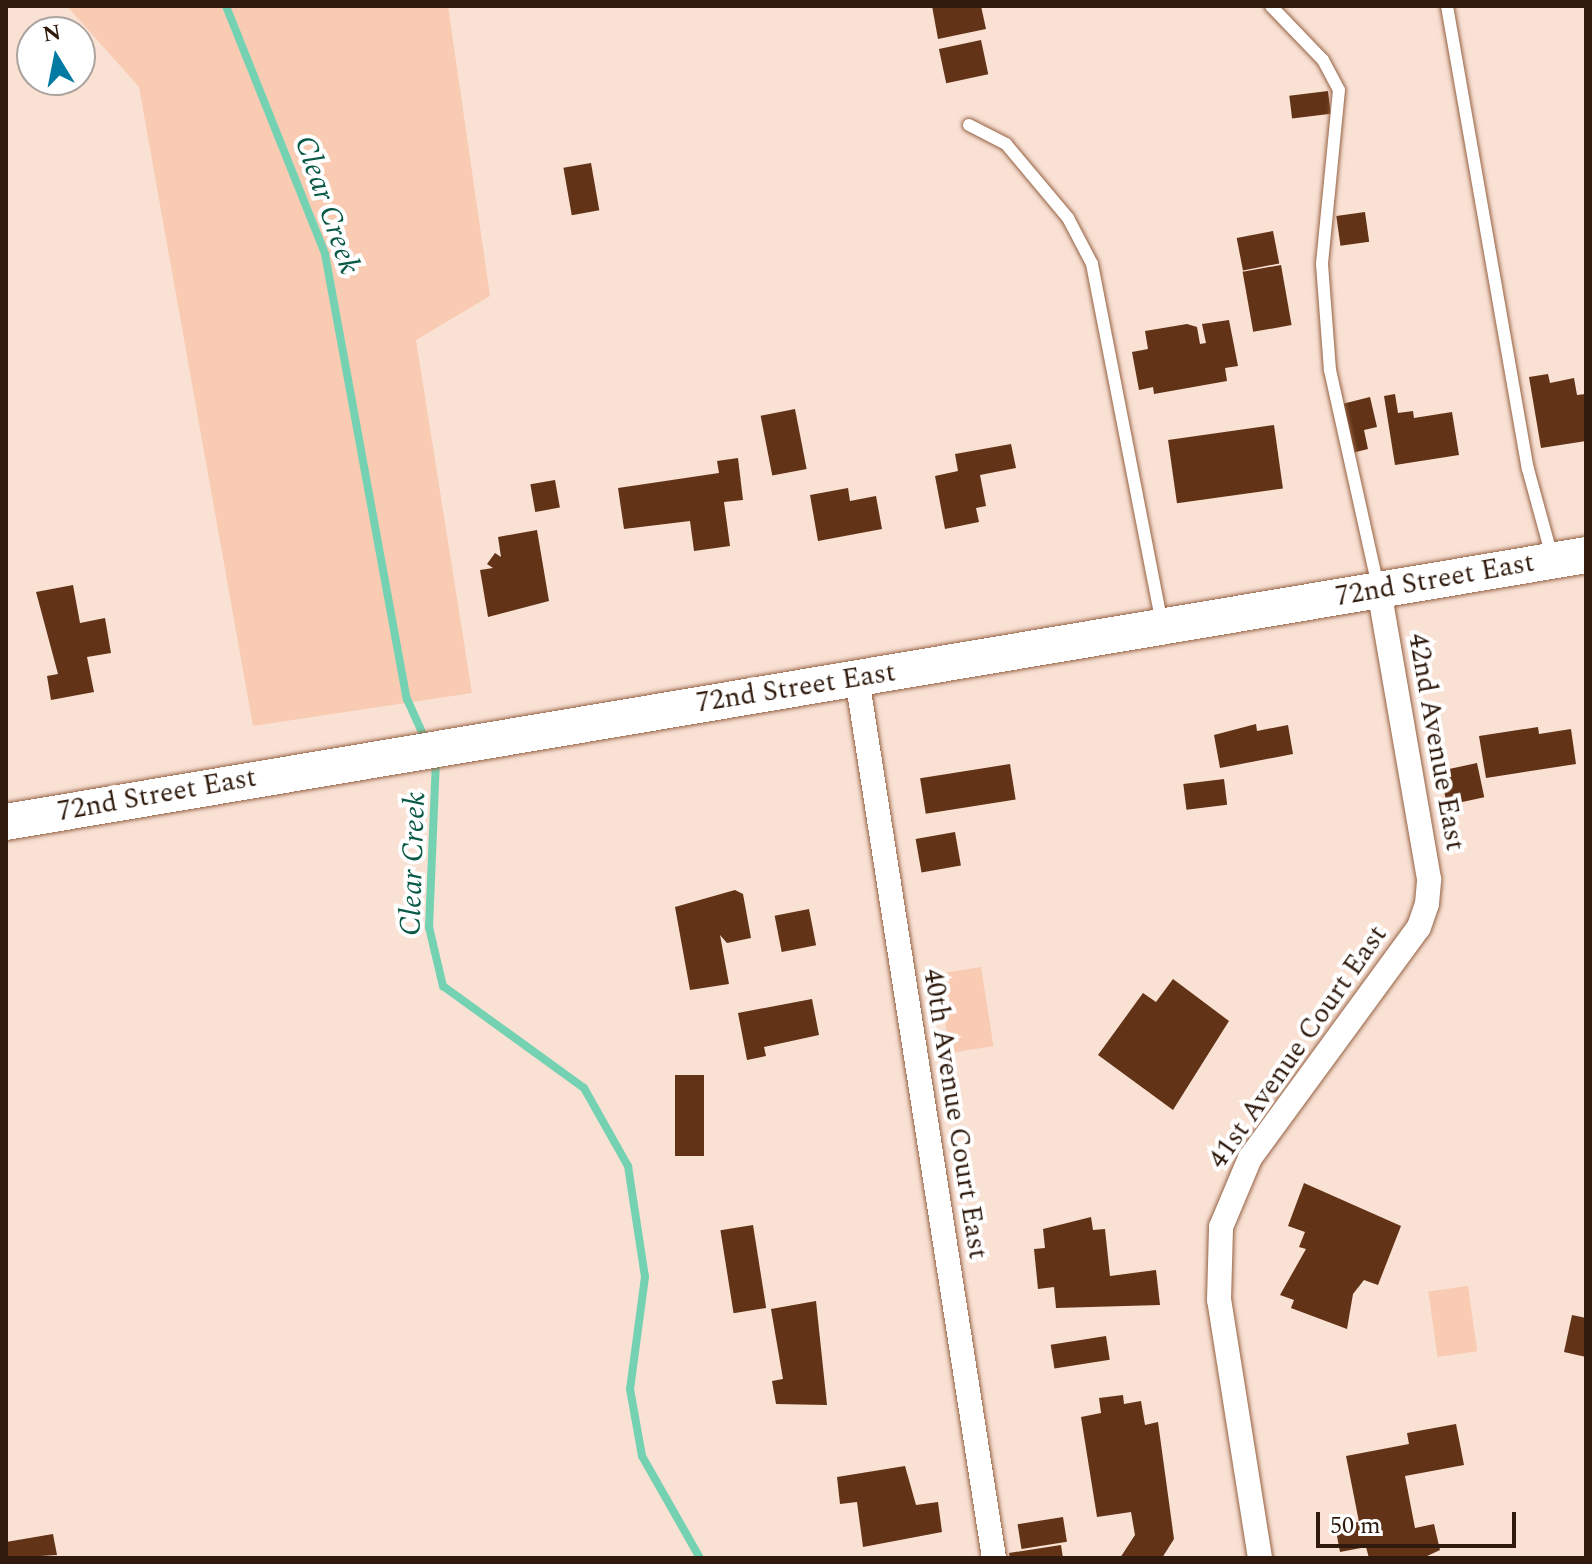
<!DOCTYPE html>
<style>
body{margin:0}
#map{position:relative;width:1592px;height:1564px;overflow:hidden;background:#f9e1d4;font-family:Spectral,serif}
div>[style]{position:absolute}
.green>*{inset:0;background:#f9cbb3;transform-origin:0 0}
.stream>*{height:8px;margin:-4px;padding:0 4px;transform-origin:4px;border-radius:4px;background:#74d2b3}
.building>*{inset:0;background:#623316;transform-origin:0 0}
.roads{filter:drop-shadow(0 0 2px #946143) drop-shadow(0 0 2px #946143)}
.lane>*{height:12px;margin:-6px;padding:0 6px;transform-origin:6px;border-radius:6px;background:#fff}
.street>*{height:24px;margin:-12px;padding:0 12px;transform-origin:12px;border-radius:12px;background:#fff}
.secondary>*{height:36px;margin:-18px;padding:0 18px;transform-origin:18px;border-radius:18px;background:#fff}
span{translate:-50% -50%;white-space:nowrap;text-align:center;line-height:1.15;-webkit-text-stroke:8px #fff;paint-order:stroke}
.street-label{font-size:28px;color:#2f1a0d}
.water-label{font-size:30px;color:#085945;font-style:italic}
.frame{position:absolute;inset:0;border:8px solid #2f1a0d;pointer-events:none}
.north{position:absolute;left:16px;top:16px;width:80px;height:80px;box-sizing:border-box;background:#fff;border:2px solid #aca39e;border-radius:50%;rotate:350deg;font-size:22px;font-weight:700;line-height:32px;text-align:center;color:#2f1a0d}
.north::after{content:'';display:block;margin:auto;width:28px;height:36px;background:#027aa2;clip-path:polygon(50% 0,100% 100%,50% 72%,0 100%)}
.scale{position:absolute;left:1316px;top:1512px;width:200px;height:36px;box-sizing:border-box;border:4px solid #2f1a0d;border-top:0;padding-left:10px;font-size:24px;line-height:28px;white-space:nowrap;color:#2f1a0d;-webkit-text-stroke:6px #fff;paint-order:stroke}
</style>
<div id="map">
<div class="green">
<i style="clip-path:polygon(67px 6px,448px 6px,490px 296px,416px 340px,472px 693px,253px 726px,139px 87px)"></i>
<i style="left:981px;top:967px;width:80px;height:44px;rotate:81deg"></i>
<i style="left:1468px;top:1286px;width:66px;height:40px;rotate:82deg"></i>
</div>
<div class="stream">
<i style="left:226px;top:6px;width:267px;rotate:68.2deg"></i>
<i style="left:325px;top:254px;width:452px;rotate:79.6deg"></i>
<i style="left:407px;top:699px;width:46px;rotate:65.7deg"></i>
<i style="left:436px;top:760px;width:167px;rotate:92.4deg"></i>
<i style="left:429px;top:927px;width:61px;rotate:76.7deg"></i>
<i style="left:443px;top:986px;width:174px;rotate:35.9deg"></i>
<i style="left:584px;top:1088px;width:90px;rotate:60.6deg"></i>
<i style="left:628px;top:1166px;width:112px;rotate:81.3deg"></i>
<i style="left:645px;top:1277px;width:113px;rotate:97.6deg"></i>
<i style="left:630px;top:1389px;width:68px;rotate:79.8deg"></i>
<i style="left:642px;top:1456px;width:117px;rotate:60.4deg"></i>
</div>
<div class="building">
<i style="clip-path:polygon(932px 6px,981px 6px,986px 29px,938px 39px)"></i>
<i style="left:981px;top:40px;width:35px;height:43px;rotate:78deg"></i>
<i style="left:1328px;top:91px;width:23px;height:39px;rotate:83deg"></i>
<i style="left:591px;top:163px;width:48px;height:28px;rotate:80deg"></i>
<i style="left:1365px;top:212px;width:30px;height:29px;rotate:82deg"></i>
<i style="left:1273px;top:231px;width:33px;height:37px;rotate:79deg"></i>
<i style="left:1281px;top:265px;width:61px;height:39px;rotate:80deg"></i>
<i style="clip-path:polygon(1229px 320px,1238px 366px,1225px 368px,1227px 381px,1154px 394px,1153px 387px,1139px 390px,1132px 352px,1148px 349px,1145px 331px,1187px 324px,1197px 327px,1200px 344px,1206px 343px,1202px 324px)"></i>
<i style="clip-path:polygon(1548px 374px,1550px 383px,1574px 378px,1577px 395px,1586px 394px,1586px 441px,1541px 448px,1529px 377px)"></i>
<i style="clip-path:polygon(1395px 394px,1398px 413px,1413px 411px,1414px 418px,1452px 412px,1459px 455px,1395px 465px,1384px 396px)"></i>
<i style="clip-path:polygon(1370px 397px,1377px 427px,1364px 430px,1368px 449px,1352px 453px,1342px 404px)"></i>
<i style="left:795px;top:409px;width:61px;height:35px;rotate:79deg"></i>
<i style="left:1274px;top:425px;width:64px;height:107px;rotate:82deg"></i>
<i style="clip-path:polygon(1011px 444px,1016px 468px,980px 475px,986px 506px,976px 508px,979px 522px,945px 529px,935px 476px,958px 471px,955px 454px)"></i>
<i style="clip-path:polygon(738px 458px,743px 500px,724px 502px,730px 546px,694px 551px,690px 521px,624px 529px,618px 488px,719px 473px,717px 461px)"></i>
<i style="left:555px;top:480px;width:28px;height:25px;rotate:80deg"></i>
<i style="clip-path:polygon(848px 488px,850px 501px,876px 496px,882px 529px,818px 541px,810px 495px)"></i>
<i style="clip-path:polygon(537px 530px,549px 601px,488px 617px,480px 570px,493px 568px,487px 564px,495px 553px,501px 557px,498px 537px)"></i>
<i style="clip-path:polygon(73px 585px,80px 623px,105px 618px,111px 653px,87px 657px,94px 692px,51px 700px,47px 676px,58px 674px,36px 592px)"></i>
<i style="clip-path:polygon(1256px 724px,1257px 731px,1288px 725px,1293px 754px,1220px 768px,1214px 735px)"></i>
<i style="clip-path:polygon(1538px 727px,1539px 734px,1571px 729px,1576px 764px,1486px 778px,1479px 736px)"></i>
<i style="left:1477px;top:763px;width:35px;height:38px;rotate:78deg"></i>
<i style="left:1010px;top:764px;width:36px;height:91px;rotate:81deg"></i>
<i style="left:1224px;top:779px;width:26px;height:41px;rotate:83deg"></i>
<i style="left:955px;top:832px;width:34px;height:40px;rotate:80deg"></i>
<i style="clip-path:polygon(735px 890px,743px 894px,751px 938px,727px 943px,720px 935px,729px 984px,690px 990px,675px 907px)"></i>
<i style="left:809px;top:909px;width:37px;height:35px;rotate:79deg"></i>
<i style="clip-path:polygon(1173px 979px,1229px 1021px,1173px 1110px,1098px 1055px,1143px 993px,1156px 1002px)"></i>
<i style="clip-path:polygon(812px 999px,819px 1035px,764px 1047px,766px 1056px,747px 1060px,738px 1013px)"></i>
<i style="left:675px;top:1075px;width:29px;height:81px"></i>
<i style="clip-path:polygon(1304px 1183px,1401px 1226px,1378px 1285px,1364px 1280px,1353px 1294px,1347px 1329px,1291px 1308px,1294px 1300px,1280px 1295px,1306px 1249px,1299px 1247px,1305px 1232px,1288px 1226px)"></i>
<i style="clip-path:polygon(1091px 1217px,1093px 1230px,1105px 1229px,1110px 1276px,1156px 1270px,1160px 1305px,1056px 1308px,1054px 1287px,1038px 1289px,1034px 1249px,1045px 1248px,1043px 1229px)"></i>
<i style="left:753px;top:1225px;width:84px;height:33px;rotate:81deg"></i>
<i style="clip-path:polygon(816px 1301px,827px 1405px,776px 1404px,772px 1381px,783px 1379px,771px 1309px)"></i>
<i style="clip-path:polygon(1572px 1315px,1586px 1318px,1586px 1357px,1564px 1352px)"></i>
<i style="left:1106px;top:1336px;width:24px;height:56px;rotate:81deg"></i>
<i style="clip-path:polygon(1123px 1395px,1124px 1404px,1141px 1401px,1145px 1425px,1158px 1422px,1174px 1539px,1162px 1558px,1120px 1558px,1135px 1535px,1131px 1512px,1097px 1517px,1081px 1417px,1101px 1413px,1099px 1398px)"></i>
<i style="clip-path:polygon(1456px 1424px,1464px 1465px,1405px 1476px,1415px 1528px,1434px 1524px,1440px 1550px,1423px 1558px,1369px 1558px,1366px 1547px,1340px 1552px,1335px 1526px,1359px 1522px,1346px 1456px,1409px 1444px,1407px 1433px)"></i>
<i style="clip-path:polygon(905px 1466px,916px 1505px,938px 1502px,942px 1532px,863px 1547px,857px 1502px,840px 1504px,837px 1477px)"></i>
<i style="left:1063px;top:1517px;width:25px;height:46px;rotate:81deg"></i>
<i style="clip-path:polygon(53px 1534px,57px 1555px,6px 1558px,6px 1542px)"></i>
<i style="clip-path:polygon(1061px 1545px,1063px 1558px,1010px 1558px,1009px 1553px)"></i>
</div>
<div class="roads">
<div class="lane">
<i style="left:1271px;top:6px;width:75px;rotate:46.1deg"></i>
<i style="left:1323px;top:60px;width:34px;rotate:62deg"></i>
<i style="left:1339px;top:90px;width:175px;rotate:95.6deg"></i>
<i style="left:1322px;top:264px;width:106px;rotate:85.7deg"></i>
<i style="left:1330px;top:370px;width:222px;rotate:77.5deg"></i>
<i style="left:1447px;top:6px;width:470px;rotate:80.1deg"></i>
<i style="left:1528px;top:469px;width:91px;rotate:74.7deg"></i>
<i style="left:969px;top:125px;width:42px;rotate:27.2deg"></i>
<i style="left:1006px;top:144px;width:97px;rotate:50deg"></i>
<i style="left:1068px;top:218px;width:52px;rotate:62.4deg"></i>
<i style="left:1092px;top:264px;width:366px;rotate:79deg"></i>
</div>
<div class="street">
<i style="left:857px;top:678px;width:891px;rotate:81.15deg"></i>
<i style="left:1260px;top:1558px;width:261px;rotate:-99deg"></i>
<i style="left:1219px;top:1300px;width:73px;rotate:-88.4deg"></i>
<i style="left:1221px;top:1227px;width:75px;rotate:-67.2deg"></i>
<i style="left:1250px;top:1158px;width:286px;rotate:-53.8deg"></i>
<i style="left:1419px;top:927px;width:24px;rotate:-71deg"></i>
<i style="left:1427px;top:904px;width:25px;rotate:-85deg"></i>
<i style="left:1429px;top:879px;width:293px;rotate:-99.8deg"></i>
</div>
<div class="secondary">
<i style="left:6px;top:822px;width:1602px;rotate:-9.59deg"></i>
</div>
</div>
<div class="street-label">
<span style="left:1435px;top:580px;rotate:-10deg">72nd Street East</span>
<span style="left:796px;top:688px;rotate:-9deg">72nd Street East</span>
<span style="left:1436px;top:742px;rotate:80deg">42nd Avenue East</span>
<span style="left:157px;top:795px;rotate:-10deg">72nd Street East</span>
<span style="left:1298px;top:1047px;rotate:-55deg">41st Avenue Court East</span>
<span style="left:955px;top:1114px;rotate:81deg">40th Avenue Court East</span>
</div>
<div class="water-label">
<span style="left:327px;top:205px;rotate:71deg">Clear Creek</span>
<span style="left:413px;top:864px;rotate:-88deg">Clear Creek</span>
</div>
<div class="frame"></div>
<div class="north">N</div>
<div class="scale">50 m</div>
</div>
